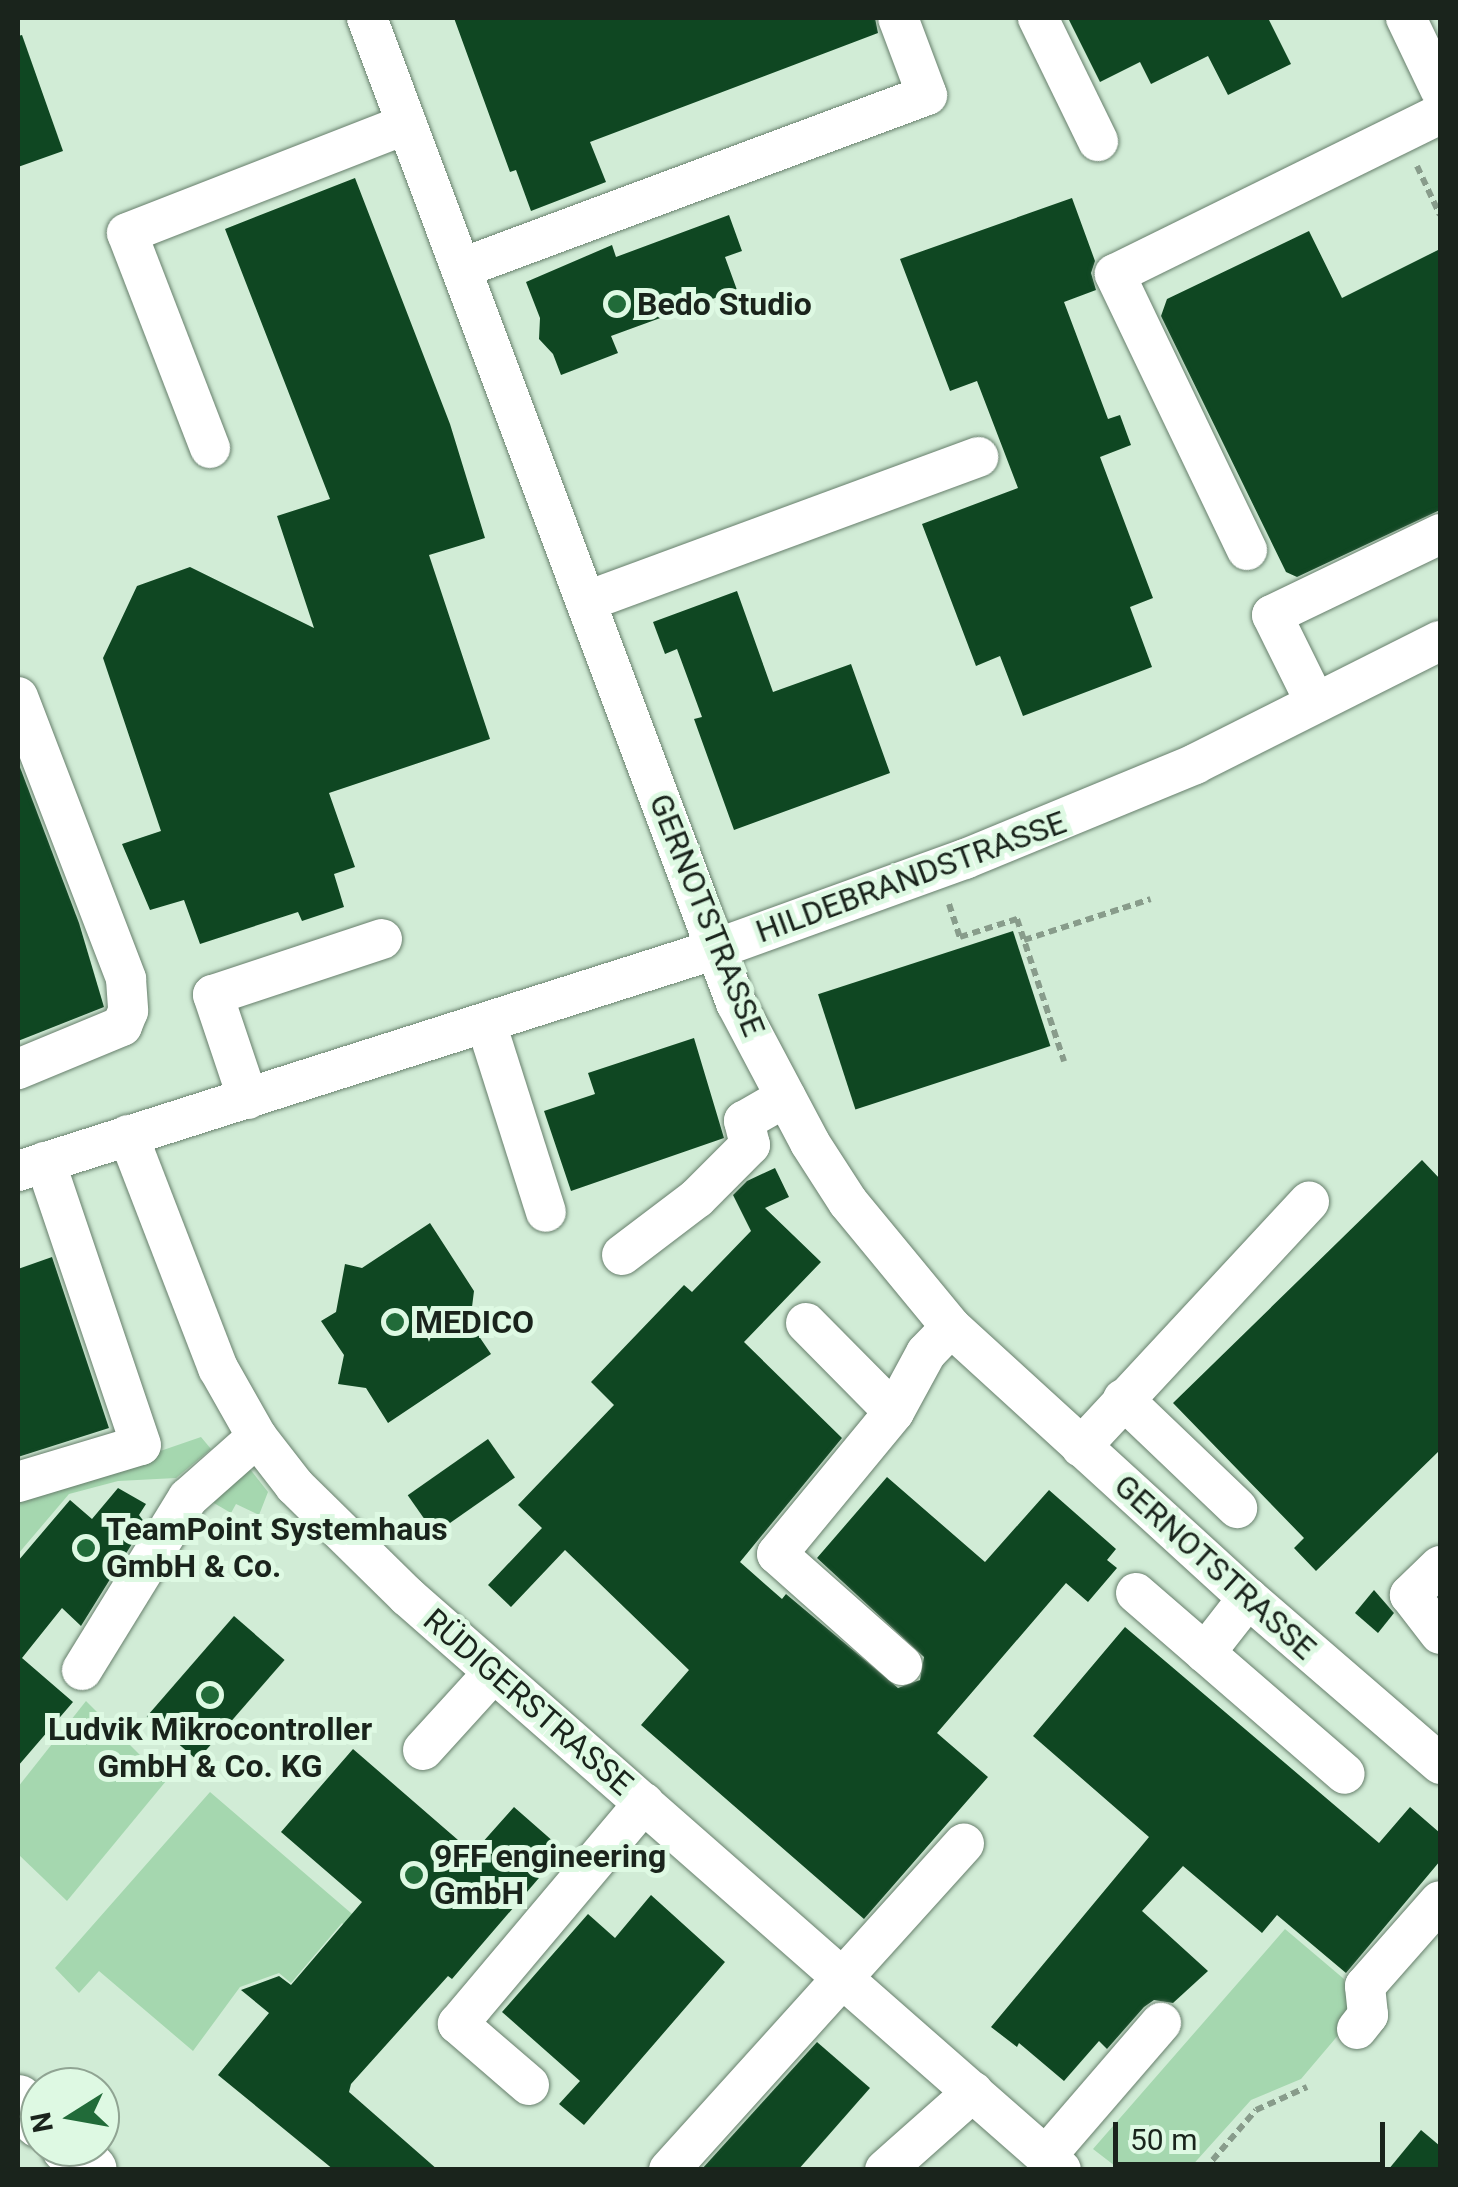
<!DOCTYPE html>
<meta charset="utf-8">
<style>
body{margin:0}
#map{position:relative;width:1458px;height:2187px;overflow:hidden;background:#d1ecd6;font-family:Roboto,sans-serif}
div>[style]{position:absolute}
.green>*{inset:0;background:#a5d7af}
.building>*{inset:0;background:#0f4722;transform-origin:0 0}
.path>*{height:6px;margin-top:-3px;transform-origin:0;background:repeating-linear-gradient(90deg,#889c8b 0 8px,transparent 0 13px)}
.roads{filter:drop-shadow(0 0 2px #677f6c) drop-shadow(0 0 2px #677f6c)}
.minor>*{height:40px;margin:-20px;padding:0 20px;transform-origin:20px;border-radius:20px;background:#fff}
.major>*{height:52px;margin:-26px;padding:0 26px;transform-origin:26px;border-radius:26px;background:#fff}
.dots>*{width:28px;height:28px;translate:-50% -50%;box-sizing:border-box;border:5px solid #def9e3;border-radius:50%}
span{translate:-50% -50%;white-space:nowrap;text-align:center;line-height:1.15;-webkit-text-stroke:10px #def9e3;paint-order:stroke}
.poi-label{font-size:32px;color:#1a241c;font-weight:700}
.left{translate:0 -50%;text-align:left}
.street-label{font-size:32px;color:#1a241c}
.frame{position:absolute;inset:0;border:20px solid #1a241c;pointer-events:none}
.north{position:absolute;left:20px;top:2067px;width:100px;height:100px;box-sizing:border-box;background:#def9e3;border:2px solid #90a493;border-radius:50%;rotate:259deg;font-size:28px;font-weight:700;line-height:40px;text-align:center;color:#1a241c}
.north::after{content:'';display:block;margin:auto;width:35px;height:45px;background:#216b39;clip-path:polygon(50% 0,100% 100%,50% 72%,0 100%)}
.scale{position:absolute;left:1113px;top:2122px;width:272px;height:45px;box-sizing:border-box;border:5px solid #1a241c;border-top:0;padding-left:12px;font-size:30px;line-height:35px;white-space:nowrap;color:#1a241c;-webkit-text-stroke:8px #def9e3;paint-order:stroke}
</style>
<div id="map">
<div class="green">
<i style="clip-path:polygon(201px 1437px,211px 1449px,176px 1478px,118px 1481px,69px 1494px,18px 1554px,18px 1500px)"></i>
<i style="clip-path:polygon(246px 1464px,268px 1492px,259px 1515px,236px 1504px,231px 1513px,207px 1499px)"></i>
<i style="clip-path:polygon(86px 1701px,166px 1781px,67px 1901px,18px 1854px,18px 1787px)"></i>
<i style="clip-path:polygon(210px 1792px,436px 1986px,428px 1998px,342px 1923px,291px 1983px,279px 1973px,240px 1987px,193px 2051px,99px 1971px,79px 1993px,55px 1968px)"></i>
<i style="clip-path:polygon(1285px 1929px,1344px 1979px,1351px 2020px,1301px 2079px,1251px 2100px,1189px 2169px,1119px 2169px,1093px 2149px)"></i>
</div>
<div class="building">
<i style="clip-path:polygon(454px 18px,875px 18px,878px 33px,590px 142px,606px 182px,531px 211px,516px 170px,510px 172px)"></i>
<i style="clip-path:polygon(1068px 18px,1268px 18px,1291px 64px,1228px 95px,1208px 56px,1151px 84px,1140px 62px,1100px 82px)"></i>
<i style="clip-path:polygon(22px 35px,63px 151px,18px 167px,18px 36px)"></i>
<i style="clip-path:polygon(355px 178px,450px 424px,485px 538px,429px 555px,490px 739px,329px 793px,355px 867px,334px 874px,344px 907px,302px 921px,298px 912px,200px 944px,184px 900px,150px 910px,122px 844px,161px 831px,103px 658px,137px 586px,190px 567px,314px 628px,277px 516px,330px 499px,225px 229px)"></i>
<i style="clip-path:polygon(1072px 198px,1095px 261px,1091px 273px,1096px 290px,1064px 302px,1108px 419px,1120px 415px,1131px 445px,1100px 457px,1153px 598px,1130px 607px,1152px 667px,1023px 716px,1000px 656px,976px 666px,922px 524px,1018px 488px,977px 381px,950px 391px,900px 259px)"></i>
<i style="clip-path:polygon(729px 215px,742px 251px,725px 257px,737px 290px,611px 336px,618px 353px,561px 375px,553px 354px,539px 339px,540px 318px,526px 282px,612px 245px,616px 257px)"></i>
<i style="clip-path:polygon(1309px 231px,1342px 298px,1440px 249px,1440px 510px,1297px 577px,1286px 572px,1161px 316px,1167px 299px)"></i>
<i style="clip-path:polygon(737px 591px,773px 692px,851px 664px,890px 773px,734px 830px,694px 719px,702px 717px,677px 649px,665px 654px,653px 622px)"></i>
<i style="clip-path:polygon(18px 762px,79px 923px,104px 1007px,18px 1041px)"></i>
<i style="left:1013px;top:931px;width:121px;height:205px;rotate:72deg"></i>
<i style="clip-path:polygon(694px 1038px,724px 1138px,571px 1191px,544px 1111px,595px 1094px,588px 1073px)"></i>
<i style="clip-path:polygon(1422px 1160px,1440px 1179px,1440px 1450px,1316px 1571px,1294px 1548px,1304px 1538px,1173px 1403px)"></i>
<i style="clip-path:polygon(775px 1168px,789px 1197px,765px 1208px,821px 1262px,744px 1342px,842px 1438px,740px 1562px,782px 1599px,786px 1594px,898px 1688px,920px 1680px,924px 1657px,817px 1558px,887px 1477px,985px 1562px,1049px 1490px,1116px 1549px,1107px 1560px,1117px 1568px,1088px 1602px,1066px 1583px,937px 1733px,988px 1777px,864px 1919px,641px 1725px,689px 1670px,565px 1550px,511px 1607px,488px 1585px,542px 1528px,518px 1505px,614px 1405px,591px 1382px,684px 1285px,692px 1292px,751px 1231px,733px 1195px,747px 1181px)"></i>
<i style="clip-path:polygon(430px 1223px,474px 1291px,470px 1323px,491px 1354px,388px 1423px,366px 1388px,338px 1384px,344px 1355px,321px 1321px,336px 1312px,345px 1264px,362px 1268px)"></i>
<i style="clip-path:polygon(52px 1257px,109px 1428px,18px 1457px,18px 1269px)"></i>
<i style="left:488px;top:1439px;width:47px;height:98px;rotate:55deg"></i>
<i style="clip-path:polygon(118px 1488px,146px 1504px,139px 1515px,145px 1523px,81px 1626px,62px 1608px,22px 1658px,73px 1702px,18px 1766px,18px 1561px,70px 1500px,92px 1519px)"></i>
<i style="clip-path:polygon(1374px 1590px,1394px 1613px,1378px 1633px,1355px 1613px)"></i>
<i style="left:234px;top:1616px;width:67px;height:133px;rotate:41deg"></i>
<i style="clip-path:polygon(1125px 1627px,1379px 1843px,1410px 1807px,1440px 1833px,1440px 1861px,1346px 1973px,1277px 1915px,1262px 1933px,1183px 1866px,1142px 1911px,1208px 1971px,1173px 2003px,1154px 2000px,1144px 2007px,1107px 2049px,1099px 2041px,1064px 2081px,1019px 2043px,1017px 2047px,991px 2027px,1149px 1837px,1033px 1736px)"></i>
<i style="clip-path:polygon(353px 1749px,473px 1853px,514px 1807px,563px 1850px,452px 1979px,448px 1976px,351px 2084px,349px 2092px,438px 2170px,334px 2170px,218px 2075px,269px 2013px,241px 1990px,279px 1976px,291px 1985px,362px 1902px,281px 1832px)"></i>
<i style="clip-path:polygon(651px 1895px,725px 1962px,584px 2125px,559px 2104px,580px 2081px,502px 2012px,588px 1914px,615px 1938px)"></i>
<i style="clip-path:polygon(817px 2042px,870px 2088px,798px 2170px,701px 2170px)"></i>
<i style="clip-path:polygon(1421px 2130px,1440px 2146px,1440px 2170px,1388px 2170px)"></i>
</div>
<div class="path">
<i style="left:1417px;top:166px;width:54px;rotate:64.9deg"></i>
<i style="left:949px;top:904px;width:35px;rotate:72deg"></i>
<i style="left:960px;top:937px;width:60px;rotate:-17.5deg"></i>
<i style="left:1017px;top:919px;width:150px;rotate:71.7deg"></i>
<i style="left:1024px;top:940px;width:133px;rotate:-17.9deg"></i>
<i style="left:1204px;top:2170px;width:79px;rotate:-49.1deg"></i>
<i style="left:1256px;top:2110px;width:56px;rotate:-24.3deg"></i>
</div>
<div class="roads">
<div class="minor">
<i style="left:367px;top:18px;width:1052px;rotate:69.46deg"></i>
<i style="left:736px;top:1003px;width:158px;rotate:62.1deg"></i>
<i style="left:810px;top:1143px;width:70px;rotate:57.2deg"></i>
<i style="left:848px;top:1202px;width:162px;rotate:50.5deg"></i>
<i style="left:951px;top:1327px;width:402px;rotate:42.4deg"></i>
<i style="left:1248px;top:1598px;width:254px;rotate:40.8deg"></i>
<i style="left:1038px;top:18px;width:137px;rotate:64deg"></i>
<i style="left:1406px;top:18px;width:79px;rotate:64.4deg"></i>
<i style="left:462px;top:268px;width:496px;rotate:-20.4deg"></i>
<i style="left:927px;top:95px;width:82px;rotate:-110.6deg"></i>
<i style="left:210px;top:448px;width:230px;rotate:-111.1deg"></i>
<i style="left:127px;top:233px;width:300px;rotate:-21.3deg"></i>
<i style="left:1247px;top:550px;width:306px;rotate:-115.6deg"></i>
<i style="left:1115px;top:274px;width:362px;rotate:-26.2deg"></i>
<i style="left:587px;top:601px;width:417px;rotate:-20.2deg"></i>
<i style="left:18px;top:697px;width:302px;rotate:69deg"></i>
<i style="left:126px;top:979px;width:32px;rotate:86deg"></i>
<i style="left:128px;top:1011px;width:16px;rotate:112deg"></i>
<i style="left:122px;top:1026px;width:113px;rotate:157.5deg"></i>
<i style="left:1315px;top:702px;width:97px;rotate:-116.3deg"></i>
<i style="left:1272px;top:615px;width:187px;rotate:-25.7deg"></i>
<i style="left:486px;top:1023px;width:198px;rotate:72.4deg"></i>
<i style="left:248px;top:1099px;width:110px;rotate:-108.6deg"></i>
<i style="left:213px;top:995px;width:178px;rotate:-18.3deg"></i>
<i style="left:128px;top:1135px;width:250px;rotate:68.9deg"></i>
<i style="left:218px;top:1368px;width:79px;rotate:60.5deg"></i>
<i style="left:257px;top:1437px;width:62px;rotate:52.2deg"></i>
<i style="left:295px;top:1486px;width:157px;rotate:44.5deg"></i>
<i style="left:407px;top:1596px;width:870px;rotate:41.27deg"></i>
<i style="left:18px;top:1171px;width:732px;rotate:-17.64deg"></i>
<i style="left:716px;top:949px;width:265px;rotate:-19.9deg"></i>
<i style="left:965px;top:859px;width:249px;rotate:-22.4deg"></i>
<i style="left:1195px;top:764px;width:274px;rotate:-26.7deg"></i>
<i style="left:622px;top:1255px;width:94px;rotate:-37.2deg"></i>
<i style="left:697px;top:1198px;width:75px;rotate:-45deg"></i>
<i style="left:750px;top:1145px;width:25px;rotate:-104deg"></i>
<i style="left:744px;top:1121px;width:48px;rotate:-29.7deg"></i>
<i style="left:806px;top:1323px;width:125px;rotate:45.3deg"></i>
<i style="left:1123px;top:1399px;width:158px;rotate:43.7deg"></i>
<i style="left:1081px;top:1447px;width:335px;rotate:-47.1deg"></i>
<i style="left:18px;top:1482px;width:128px;rotate:-16.7deg"></i>
<i style="left:141px;top:1445px;width:299px;rotate:-108.7deg"></i>
<i style="left:1440px;top:1566px;width:42px;rotate:136deg"></i>
<i style="left:1410px;top:1595px;width:49px;rotate:52.4deg"></i>
<i style="left:1136px;top:1593px;width:276px;rotate:40.9deg"></i>
<i style="left:1205px;top:1653px;width:70px;rotate:-52deg"></i>
<i style="left:902px;top:1665px;width:167px;rotate:-138.4deg"></i>
<i style="left:777px;top:1554px;width:184px;rotate:-50.5deg"></i>
<i style="left:894px;top:1412px;width:67px;rotate:-61.5deg"></i>
<i style="left:926px;top:1353px;width:36px;rotate:-46deg"></i>
<i style="left:82px;top:1670px;width:202px;rotate:-58.4deg"></i>
<i style="left:188px;top:1498px;width:92px;rotate:-41.5deg"></i>
<i style="left:423px;top:1750px;width:105px;rotate:-47.7deg"></i>
<i style="left:1357px;top:2029px;width:18px;rotate:-52deg"></i>
<i style="left:1368px;top:2015px;width:29px;rotate:-96deg"></i>
<i style="left:1365px;top:1986px;width:113px;rotate:-48.6deg"></i>
<i style="left:529px;top:2085px;width:94px;rotate:-139.3deg"></i>
<i style="left:458px;top:2024px;width:289px;rotate:-49.9deg"></i>
<i style="left:1046px;top:2156px;width:176px;rotate:-49.2deg"></i>
<i style="left:669px;top:2170px;width:440px;rotate:-47.9deg"></i>
<i style="left:885px;top:2170px;width:118px;rotate:-41.6deg"></i>
</div>
<div class="major">
<i style="left:18px;top:2101px;width:30px;rotate:44deg"></i>
<i style="left:67px;top:2147px;width:33px;rotate:44deg"></i>
</div>
</div>
<div class="dots">
<i style="left:617px;top:304px;background:#216b39"></i>
<i style="left:395px;top:1322px;background:#216b39"></i>
<i style="left:86px;top:1548px;background:#216b39"></i>
<i style="left:210px;top:1695px;background:#216b39"></i>
<i style="left:414px;top:1875px;background:#216b39"></i>
</div>
<div class="poi-label">
<span class="left" style="left:637px;top:304px">Bedo Studio</span>
<span class="left" style="left:415px;top:1322px">MEDICO</span>
<span class="left" style="left:106px;top:1548px">TeamPoint Systemhaus<br>GmbH &amp; Co.</span>
<span style="left:210px;top:1748px">Ludvik Mikrocontroller<br>GmbH &amp; Co. KG</span>
<span class="left" style="left:434px;top:1875px">9FF engineering<br>GmbH</span>
</div>
<div class="street-label">
<span style="left:911px;top:877px;rotate:-20deg">HILDEBRANDSTRASSE</span>
<span style="left:707px;top:915px;rotate:68deg">GERNOTSTRASSE</span>
<span style="left:1215px;top:1567px;rotate:42deg">GERNOTSTRASSE</span>
<span style="left:528px;top:1702px;rotate:41deg">RÜDIGERSTRASSE</span>
</div>
<div class="frame"></div>
<div class="north">N</div>
<div class="scale">50 m</div>
</div>
